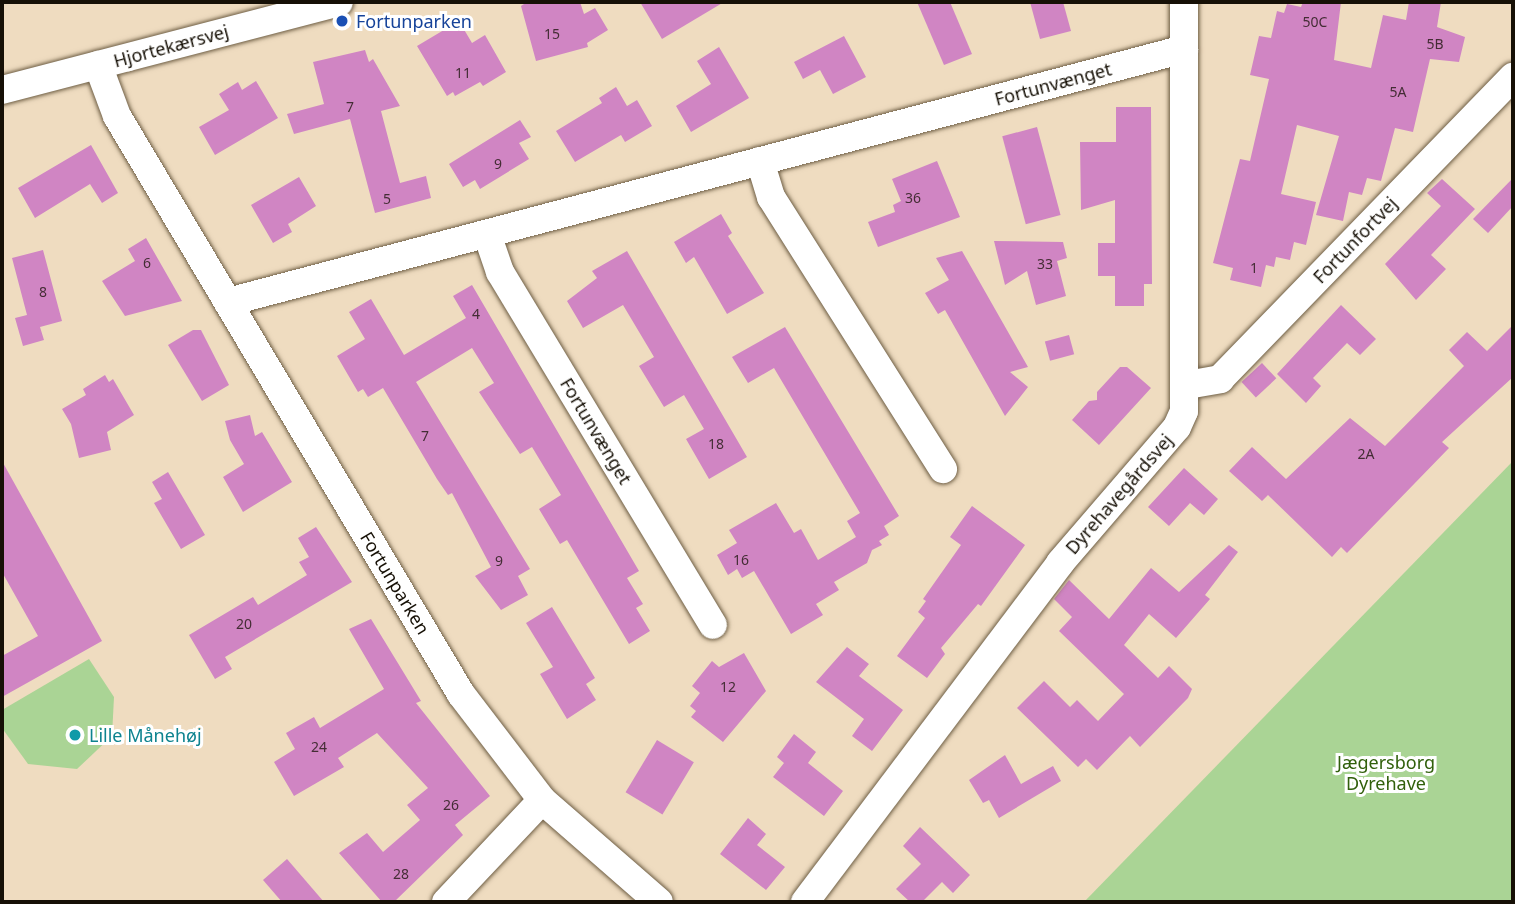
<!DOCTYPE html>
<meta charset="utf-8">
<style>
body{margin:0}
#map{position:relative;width:1515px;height:904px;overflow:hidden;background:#efdcc0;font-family:"Noto Sans",sans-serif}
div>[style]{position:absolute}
.green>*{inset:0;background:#aad495}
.building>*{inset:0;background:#d085c3;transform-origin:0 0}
.roads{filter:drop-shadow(0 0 2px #6e5e44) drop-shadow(0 0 2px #6e5e44)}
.minor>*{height:28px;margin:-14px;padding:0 14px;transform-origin:14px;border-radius:14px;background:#fff}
.dots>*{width:19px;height:19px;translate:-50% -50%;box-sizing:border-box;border:4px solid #fff;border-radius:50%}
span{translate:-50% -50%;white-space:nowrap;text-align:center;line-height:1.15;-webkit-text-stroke:6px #fff;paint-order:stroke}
.number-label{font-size:14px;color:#442d35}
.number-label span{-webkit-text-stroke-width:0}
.transit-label{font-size:18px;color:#164399}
.left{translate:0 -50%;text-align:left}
.street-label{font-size:18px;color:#161006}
.culture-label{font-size:18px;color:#0d838f}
.park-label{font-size:18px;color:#31600c}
.frame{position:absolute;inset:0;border:4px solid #161006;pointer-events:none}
</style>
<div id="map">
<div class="green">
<i style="clip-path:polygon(1513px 461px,1513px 902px,1084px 902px)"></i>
<i style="clip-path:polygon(89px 659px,114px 697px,112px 736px,77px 769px,28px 764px,2px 728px,2px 710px)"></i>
</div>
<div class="building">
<i style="clip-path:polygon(527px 2px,580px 2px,584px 14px,595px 8px,608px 30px,587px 43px,588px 47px,536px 61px,521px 6px)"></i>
<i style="clip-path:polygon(640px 2px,724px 2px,662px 39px)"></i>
<i style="clip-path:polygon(917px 2px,950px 2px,972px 54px,944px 65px)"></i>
<i style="clip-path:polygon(1030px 2px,1063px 2px,1071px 31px,1040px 39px)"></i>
<i style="clip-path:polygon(1303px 2px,1341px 2px,1334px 60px,1371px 68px,1383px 15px,1406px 20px,1409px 2px,1441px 2px,1437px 27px,1465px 37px,1459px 62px,1430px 59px,1413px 132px,1395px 128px,1381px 181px,1367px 178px,1362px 195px,1349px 192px,1343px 221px,1316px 215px,1339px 136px,1297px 125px,1281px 194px,1316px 202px,1306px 245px,1294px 242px,1290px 260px,1276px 257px,1274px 267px,1266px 265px,1261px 287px,1230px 280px,1233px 268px,1213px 263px,1240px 159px,1250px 161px,1269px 79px,1250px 75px,1259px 36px,1271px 38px,1277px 11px,1284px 13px,1287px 4px,1301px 7px)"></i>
<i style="clip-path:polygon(459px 21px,472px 43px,485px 35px,506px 72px,483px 86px,480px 82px,455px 96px,453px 92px,447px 96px,417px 46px)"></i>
<i style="clip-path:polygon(844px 36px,866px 77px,833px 94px,820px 70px,803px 79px,794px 62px)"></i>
<i style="clip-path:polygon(719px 47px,749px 98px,691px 132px,676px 106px,711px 84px,697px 61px)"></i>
<i style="clip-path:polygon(365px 50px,369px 62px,373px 59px,400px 106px,381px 111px,400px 183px,426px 176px,431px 198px,375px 213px,350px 119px,294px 134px,287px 114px,324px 104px,313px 62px)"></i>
<i style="clip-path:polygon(256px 81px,278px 118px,215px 155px,199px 127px,229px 110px,219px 94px,238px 82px,242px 90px)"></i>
<i style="clip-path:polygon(616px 87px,627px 106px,637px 100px,652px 126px,625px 142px,621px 135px,575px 162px,556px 131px,602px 103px,599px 98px)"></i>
<i style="clip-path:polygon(1116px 107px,1151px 107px,1152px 284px,1144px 284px,1144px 306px,1115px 306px,1115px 276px,1098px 276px,1098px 243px,1115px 243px,1115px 200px,1081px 210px,1080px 142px,1116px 142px)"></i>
<i style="clip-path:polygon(520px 120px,531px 137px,519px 143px,529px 159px,480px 189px,475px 180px,463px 187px,449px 164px)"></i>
<i style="left:1037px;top:127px;width:91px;height:36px;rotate:75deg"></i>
<i style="clip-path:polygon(91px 145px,118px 193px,102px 203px,90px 184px,35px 218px,18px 188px)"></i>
<i style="clip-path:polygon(937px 161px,960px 217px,878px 247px,868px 222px,895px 212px,893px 205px,901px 201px,892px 179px)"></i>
<i style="clip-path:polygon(299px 177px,316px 206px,288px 224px,292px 232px,273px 243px,251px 205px)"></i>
<i style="clip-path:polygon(1513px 178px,1513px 206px,1488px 233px,1473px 219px)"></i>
<i style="clip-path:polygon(1442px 179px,1475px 209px,1431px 255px,1446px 269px,1416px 300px,1385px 264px,1441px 206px,1427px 193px)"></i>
<i style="clip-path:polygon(721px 214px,732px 233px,728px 236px,764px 293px,727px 314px,694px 257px,686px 263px,674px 242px)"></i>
<i style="clip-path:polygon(146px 238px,182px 301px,125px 316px,102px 281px,135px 261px,128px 249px)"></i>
<i style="clip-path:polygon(994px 241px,1063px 242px,1067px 258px,1057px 261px,1066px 296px,1036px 305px,1027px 271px,1005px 285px)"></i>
<i style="clip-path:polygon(43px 250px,62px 321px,40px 327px,44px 340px,23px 346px,15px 318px,27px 315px,12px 258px)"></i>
<i style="clip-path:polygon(627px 251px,747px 457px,709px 479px,686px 439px,704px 429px,684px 395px,664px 407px,639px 366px,654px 357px,623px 305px,583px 328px,567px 301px,597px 278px,592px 271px)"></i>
<i style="clip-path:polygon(962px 251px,1028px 367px,1010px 372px,1028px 387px,1005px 416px,945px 310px,938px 314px,925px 293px,949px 280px,936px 258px)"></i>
<i style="clip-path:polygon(472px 285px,639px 571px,627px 578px,643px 604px,636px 608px,650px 631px,629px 644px,567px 540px,560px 544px,539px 509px,561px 495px,532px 447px,520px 454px,479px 392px,494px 383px,472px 348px,416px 382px,530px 569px,518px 576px,528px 595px,501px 610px,475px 576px,491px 567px,452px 493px,448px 495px,437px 479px,383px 388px,368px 397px,363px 389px,358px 392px,337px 356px,365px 339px,349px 312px,371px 299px,404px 355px,466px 318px,453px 296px)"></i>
<i style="clip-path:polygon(1341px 305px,1376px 339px,1360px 355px,1347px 343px,1313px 378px,1321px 386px,1306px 403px,1277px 374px)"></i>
<i style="clip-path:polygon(1513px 325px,1513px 377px,1442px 442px,1449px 448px,1347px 553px,1341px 547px,1332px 557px,1268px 495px,1262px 501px,1229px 471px,1252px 447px,1286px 479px,1350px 418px,1385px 446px,1464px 366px,1449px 350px,1467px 332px,1487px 351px)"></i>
<i style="clip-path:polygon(785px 327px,899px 516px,884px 526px,889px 535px,879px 541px,882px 545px,872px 550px,867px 563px,834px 582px,839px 590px,816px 604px,823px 615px,791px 634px,754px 571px,742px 578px,737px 569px,728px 575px,717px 555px,737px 543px,729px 530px,776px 503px,794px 533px,801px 529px,818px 560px,856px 537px,847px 521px,860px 513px,774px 368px,748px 383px,732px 357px)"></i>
<i style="clip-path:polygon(193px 330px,201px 330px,229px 385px,202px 401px,168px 345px)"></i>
<i style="left:1069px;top:335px;width:20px;height:25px;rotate:75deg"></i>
<i style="left:1262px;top:363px;width:21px;height:28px;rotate:47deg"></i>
<i style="clip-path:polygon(1120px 367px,1127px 367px,1151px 388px,1099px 445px,1072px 420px,1089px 401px,1097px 400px,1097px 392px)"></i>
<i style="clip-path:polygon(105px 375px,109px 382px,113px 379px,134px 415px,107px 432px,111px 450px,79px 458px,71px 424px,62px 409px,86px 395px,83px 389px)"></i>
<i style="clip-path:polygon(250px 415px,255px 436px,262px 432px,292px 482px,243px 512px,223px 477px,244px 464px,230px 440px,225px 421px)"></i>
<i style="clip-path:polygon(2px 461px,102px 641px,2px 697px,2px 656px,38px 636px,2px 572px)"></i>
<i style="clip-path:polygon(1184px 468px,1218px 499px,1204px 515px,1190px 503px,1169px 526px,1148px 507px)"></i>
<i style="clip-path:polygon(168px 472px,205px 535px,181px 549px,154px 503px,162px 499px,152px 482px)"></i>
<i style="clip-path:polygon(972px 506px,1025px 545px,981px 606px,978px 604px,941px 648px,945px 654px,927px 678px,897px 656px,925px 618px,918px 612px,926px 601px,923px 599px,961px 545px,950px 537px)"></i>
<i style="clip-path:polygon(316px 527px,352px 582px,225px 657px,232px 669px,215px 679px,189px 635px,253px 597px,258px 605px,307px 575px,299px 562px,309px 557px,298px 538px)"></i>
<i style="clip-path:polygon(1229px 545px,1238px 552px,1205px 595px,1210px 599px,1176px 638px,1149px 614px,1124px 645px,1158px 678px,1169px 666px,1192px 689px,1188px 698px,1140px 747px,1130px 736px,1097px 770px,1086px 759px,1078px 767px,1017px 708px,1044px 681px,1070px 707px,1077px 700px,1098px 721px,1124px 694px,1059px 631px,1072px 617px,1054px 599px,1069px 580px,1109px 619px,1151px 568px,1179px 592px)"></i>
<i style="clip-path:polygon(552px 607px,595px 678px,586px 684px,596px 700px,567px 719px,540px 674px,553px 667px,526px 623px)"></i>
<i style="clip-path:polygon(371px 619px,421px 701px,416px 703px,490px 796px,455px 825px,463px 835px,394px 902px,382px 902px,339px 853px,367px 833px,383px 852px,420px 820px,407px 805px,428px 788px,377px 733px,338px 758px,344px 767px,294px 796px,274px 762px,295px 749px,286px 733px,314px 717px,320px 728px,384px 689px,349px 629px)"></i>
<i style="clip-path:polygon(847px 647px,869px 664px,859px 676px,903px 710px,872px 751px,852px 736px,864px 719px,816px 682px)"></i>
<i style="clip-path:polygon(744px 653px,766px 691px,723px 742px,691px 717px,696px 711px,690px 706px,700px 693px,692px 686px,712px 661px,719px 667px)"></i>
<i style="clip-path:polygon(794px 734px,816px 752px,808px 763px,843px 791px,824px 816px,773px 777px,784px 763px,777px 757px)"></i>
<i style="left:657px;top:740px;width:43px;height:61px;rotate:31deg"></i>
<i style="clip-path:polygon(1005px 755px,1021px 784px,1053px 766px,1061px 781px,999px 818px,989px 800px,983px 803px,969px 780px)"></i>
<i style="clip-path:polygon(748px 818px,766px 834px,757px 845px,785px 867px,766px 890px,720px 854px)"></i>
<i style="clip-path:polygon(920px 827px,970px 875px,953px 893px,942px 882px,922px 902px,910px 902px,896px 889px,921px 864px,903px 846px)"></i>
<i style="clip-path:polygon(287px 859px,324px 902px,282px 902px,263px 880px)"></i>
</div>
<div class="roads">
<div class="minor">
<i style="left:98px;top:65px;width:54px;rotate:69.6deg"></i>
<i style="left:117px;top:116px;width:673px;rotate:59.24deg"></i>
<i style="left:461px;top:694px;width:133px;rotate:52.6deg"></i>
<i style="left:542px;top:800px;width:155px;rotate:41.1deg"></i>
<i style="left:2px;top:90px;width:348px;rotate:-14.6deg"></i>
<i style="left:760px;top:161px;width:38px;rotate:73deg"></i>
<i style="left:771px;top:197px;width:322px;rotate:57.7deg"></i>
<i style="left:487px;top:234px;width:40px;rotate:71.1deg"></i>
<i style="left:500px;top:272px;width:412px;rotate:58.9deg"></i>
<i style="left:228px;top:302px;width:989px;rotate:-14.82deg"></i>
<i style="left:1187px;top:385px;width:34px;rotate:-10deg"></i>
<i style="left:1220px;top:379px;width:421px;rotate:-45.9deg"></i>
<i style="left:446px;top:902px;width:140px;rotate:-46.7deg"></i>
<i style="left:805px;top:902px;width:424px;rotate:-53deg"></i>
<i style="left:1060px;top:563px;width:179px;rotate:-49.3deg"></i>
<i style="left:1177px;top:427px;width:17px;rotate:-66deg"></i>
<i style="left:1184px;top:411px;width:409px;rotate:-90deg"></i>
</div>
</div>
<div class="dots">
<i style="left:342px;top:21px;background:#1a4fb4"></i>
<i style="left:75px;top:735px;background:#0f9aa8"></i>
</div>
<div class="number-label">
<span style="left:1315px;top:22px">50C</span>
<span style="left:552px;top:34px">15</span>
<span style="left:1435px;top:44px">5B</span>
<span style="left:463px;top:73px">11</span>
<span style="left:1398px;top:92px">5A</span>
<span style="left:350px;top:107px">7</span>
<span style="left:498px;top:164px">9</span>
<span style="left:913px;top:198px">36</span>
<span style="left:387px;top:199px">5</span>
<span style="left:147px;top:263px">6</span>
<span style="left:1045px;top:264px">33</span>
<span style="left:1254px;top:268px">1</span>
<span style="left:43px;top:292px">8</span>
<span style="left:476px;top:314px">4</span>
<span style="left:425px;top:436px">7</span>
<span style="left:716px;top:444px">18</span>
<span style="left:1366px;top:454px">2A</span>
<span style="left:741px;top:560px">16</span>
<span style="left:499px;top:561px">9</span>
<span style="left:244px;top:624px">20</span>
<span style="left:728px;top:687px">12</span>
<span style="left:319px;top:747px">24</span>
<span style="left:451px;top:805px">26</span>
<span style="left:401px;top:874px">28</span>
</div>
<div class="transit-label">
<span class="left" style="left:356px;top:21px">Fortunparken</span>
</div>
<div class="street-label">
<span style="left:171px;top:46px;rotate:-15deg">Hjortekærsvej</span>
<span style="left:1053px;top:84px;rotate:-15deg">Fortunvænget</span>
<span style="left:1355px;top:240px;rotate:-46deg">Fortunfortvej</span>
<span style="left:596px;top:431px;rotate:59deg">Fortunvænget</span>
<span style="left:1119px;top:494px;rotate:-49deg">Dyrehavegårdsvej</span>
<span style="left:395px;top:583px;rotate:59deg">Fortunparken</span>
</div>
<div class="culture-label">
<span class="left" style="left:89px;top:735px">Lille Månehøj</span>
</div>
<div class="park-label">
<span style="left:1386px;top:773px">Jægersborg<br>Dyrehave</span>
</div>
<div class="frame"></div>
</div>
